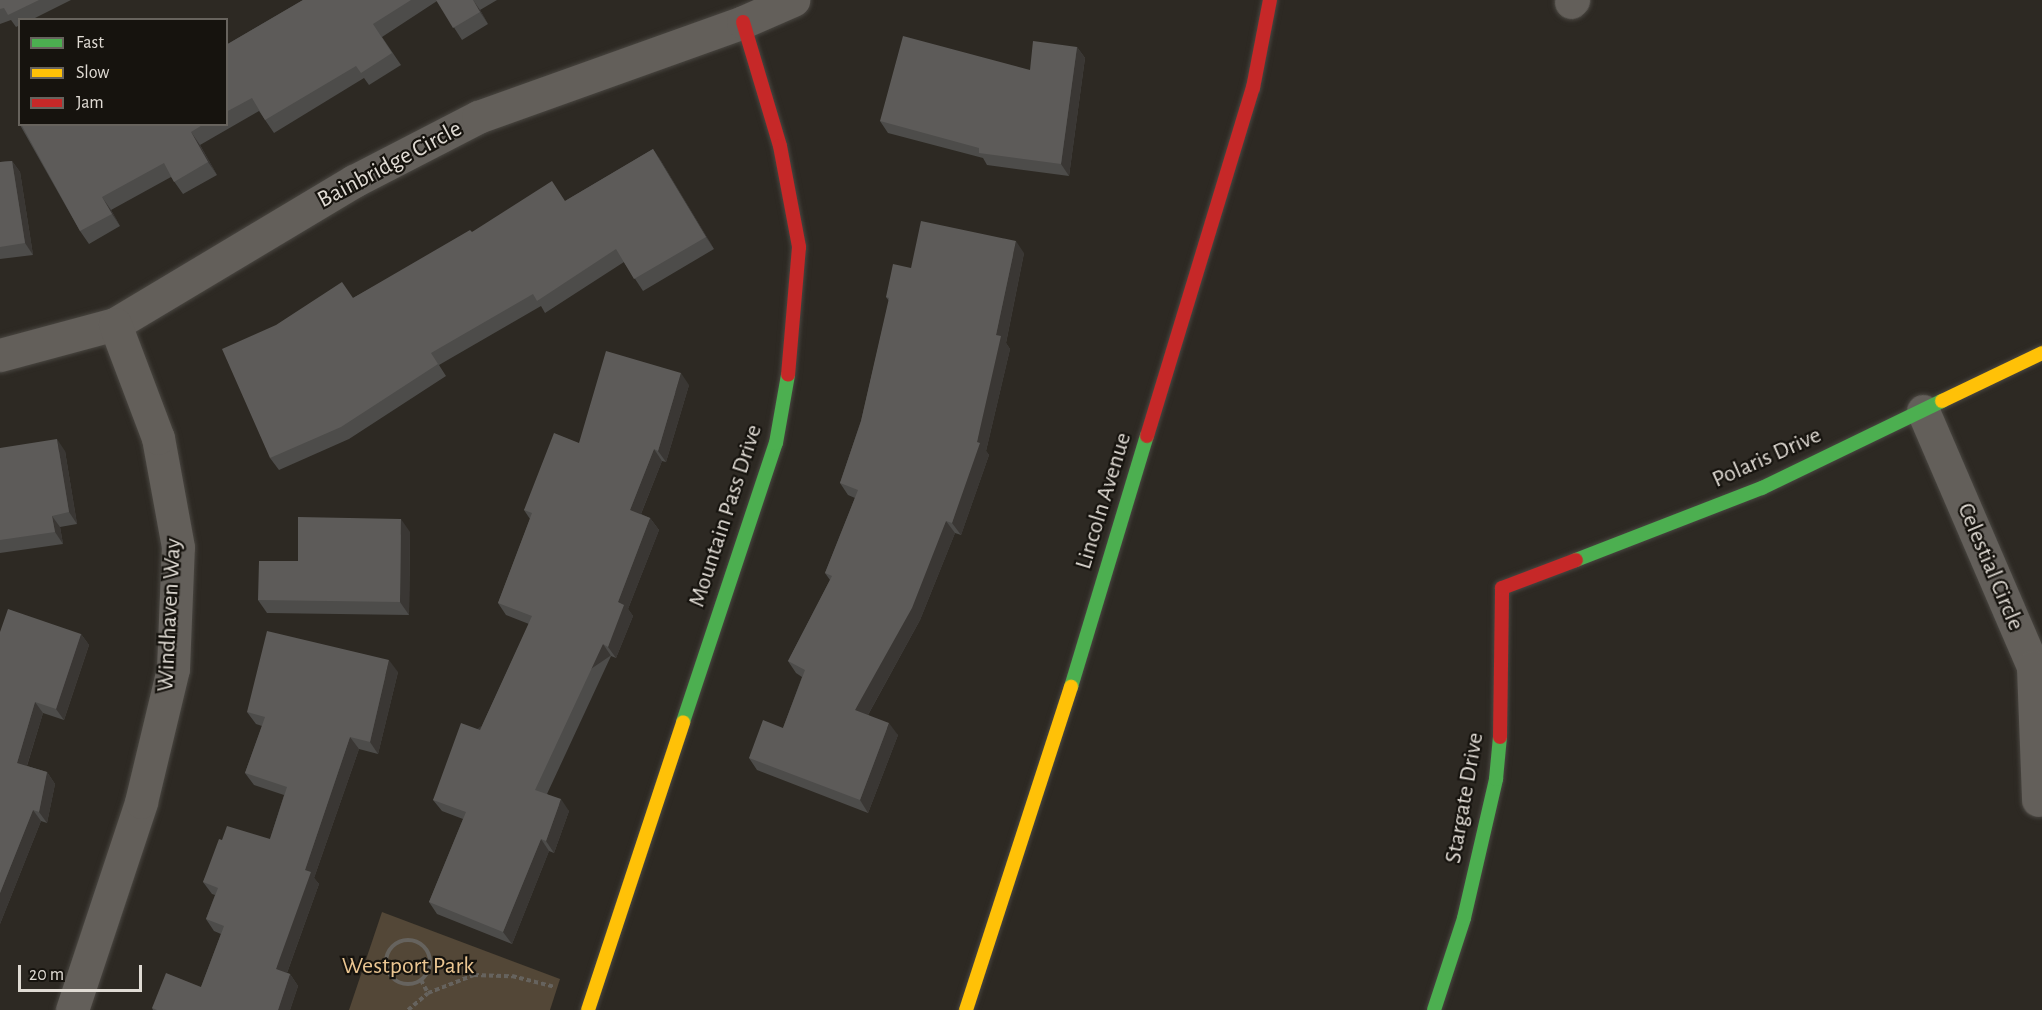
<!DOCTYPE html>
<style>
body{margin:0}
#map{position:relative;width:2042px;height:1010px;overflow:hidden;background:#2d2923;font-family:"Alegreya Sans",sans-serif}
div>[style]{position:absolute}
.green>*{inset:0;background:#534737}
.path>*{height:4px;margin-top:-2px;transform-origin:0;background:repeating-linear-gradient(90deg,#66635e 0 4.5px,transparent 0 7.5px)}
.path>.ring{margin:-2px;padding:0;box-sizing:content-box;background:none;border:4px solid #66635e;border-radius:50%}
.roads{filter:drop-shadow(0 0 2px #494641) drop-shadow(0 0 2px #494641)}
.street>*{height:33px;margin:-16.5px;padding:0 16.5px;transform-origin:16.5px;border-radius:16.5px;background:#635f5a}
.fast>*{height:14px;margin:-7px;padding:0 7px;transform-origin:7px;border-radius:7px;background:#4caf50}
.slow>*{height:14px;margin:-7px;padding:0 7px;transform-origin:7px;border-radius:7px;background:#ffc107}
.jam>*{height:14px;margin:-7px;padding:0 7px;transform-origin:7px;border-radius:7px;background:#c62828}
.wall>*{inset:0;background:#4d4c4a}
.shaded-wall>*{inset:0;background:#3a3734;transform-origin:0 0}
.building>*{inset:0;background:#5d5b59}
span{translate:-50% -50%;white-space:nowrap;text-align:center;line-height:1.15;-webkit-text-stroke:4.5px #16130e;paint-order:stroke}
.street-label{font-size:24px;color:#e0dbd4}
.park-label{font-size:24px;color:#ebc692}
.legend{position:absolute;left:18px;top:18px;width:210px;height:108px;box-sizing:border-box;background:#16130e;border:2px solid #67635d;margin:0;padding:8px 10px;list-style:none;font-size:18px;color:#e0dbd4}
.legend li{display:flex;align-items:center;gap:12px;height:30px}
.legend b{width:30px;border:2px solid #67635d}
.scale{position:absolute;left:18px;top:965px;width:124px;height:27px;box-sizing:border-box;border:3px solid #e0dbd4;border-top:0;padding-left:8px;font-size:18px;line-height:21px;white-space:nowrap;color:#e0dbd4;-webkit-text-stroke:4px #16130e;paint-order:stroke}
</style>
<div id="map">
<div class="green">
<i style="clip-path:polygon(382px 912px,560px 979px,550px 1010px,349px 1010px)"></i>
</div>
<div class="path">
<i class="ring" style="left:386px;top:940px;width:40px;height:40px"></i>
<i style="left:421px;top:980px;width:15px;rotate:62deg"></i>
<i style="left:408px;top:1010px;width:26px;rotate:-40deg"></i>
<i style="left:428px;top:993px;width:49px;rotate:-21.4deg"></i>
<i style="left:474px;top:975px;width:38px;rotate:2deg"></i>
<i style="left:512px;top:976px;width:44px;rotate:14.3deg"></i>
</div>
<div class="roads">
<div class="street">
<i style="left:1571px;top:2px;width:3px;rotate:-45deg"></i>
<i style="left:0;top:355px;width:119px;rotate:-15.1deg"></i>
<i style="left:115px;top:324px;width:279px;rotate:-30.9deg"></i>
<i style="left:354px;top:181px;width:140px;rotate:-27.3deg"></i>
<i style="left:478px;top:117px;width:282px;rotate:-19.7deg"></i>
<i style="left:743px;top:22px;width:55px;rotate:-23.7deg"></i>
<i style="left:1923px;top:411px;width:279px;rotate:66.7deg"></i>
<i style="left:2033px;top:667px;width:133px;rotate:87.8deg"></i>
<i style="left:72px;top:1010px;width:219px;rotate:-71.6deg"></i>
<i style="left:141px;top:802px;width:137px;rotate:-76.5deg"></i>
<i style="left:173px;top:669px;width:122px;rotate:-87.7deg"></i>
<i style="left:178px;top:547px;width:111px;rotate:-100.4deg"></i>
<i style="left:158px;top:438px;width:122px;rotate:-110.7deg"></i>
</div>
<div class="fast">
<i style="left:1576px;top:560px;width:199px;rotate:-21.2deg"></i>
<i style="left:1762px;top:488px;width:200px;rotate:-25.8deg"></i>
<i style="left:1071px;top:687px;width:262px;rotate:-73.2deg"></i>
<i style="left:683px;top:722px;width:294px;rotate:-71.6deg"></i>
<i style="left:776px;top:443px;width:69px;rotate:-80deg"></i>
<i style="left:1434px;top:1010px;width:97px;rotate:-71.9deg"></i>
<i style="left:1464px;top:918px;width:143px;rotate:-77deg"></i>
<i style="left:1496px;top:779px;width:42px;rotate:-84.6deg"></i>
</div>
<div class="slow">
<i style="left:1942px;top:401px;width:111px;rotate:-25.6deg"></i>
<i style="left:588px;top:1010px;width:303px;rotate:-71.7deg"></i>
<i style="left:966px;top:1010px;width:340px;rotate:-72deg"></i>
</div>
<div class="jam">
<i style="left:743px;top:22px;width:129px;rotate:73.4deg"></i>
<i style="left:780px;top:146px;width:103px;rotate:79.3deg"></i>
<i style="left:799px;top:247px;width:128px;rotate:94.9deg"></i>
<i style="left:1147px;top:436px;width:364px;rotate:-73.1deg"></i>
<i style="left:1253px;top:88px;width:90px;rotate:-79.1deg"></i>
<i style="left:1500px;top:737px;width:149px;rotate:-89.2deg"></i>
<i style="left:1502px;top:588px;width:79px;rotate:-20.7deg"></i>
</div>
</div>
<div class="wall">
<i style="clip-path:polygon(0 0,71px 0,31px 20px,20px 20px,20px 25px,16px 27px,11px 20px,0 24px)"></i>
<i style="clip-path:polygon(303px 0,497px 0,480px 10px,488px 24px,462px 40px,437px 1px,382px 37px,401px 65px,369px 85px,364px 78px,274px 133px,259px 111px,200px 145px,217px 175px,183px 194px,171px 177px,111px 210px,120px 226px,89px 244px,80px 231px,20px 125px,226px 124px,226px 45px)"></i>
<i style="clip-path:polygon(1077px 47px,1085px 58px,1069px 176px,987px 165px,983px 158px,888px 133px,880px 121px,1030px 70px)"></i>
<i style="clip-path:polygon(653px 149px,661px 161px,714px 249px,643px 291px,624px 262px,545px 313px,541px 306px,439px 365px,446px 376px,349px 439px,279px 470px,270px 458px,353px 298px,472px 232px,565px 201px)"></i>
<i style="clip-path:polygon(12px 161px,20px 172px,33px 255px,0 259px,0 162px)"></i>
<i style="clip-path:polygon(1024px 253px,1006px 343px,1010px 349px,986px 451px,989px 455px,961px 535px,955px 533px,920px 620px,868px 715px,898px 735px,868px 813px,757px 770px,749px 758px,783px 728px,802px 677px,796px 673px,788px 661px,830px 580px,825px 573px,855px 498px,848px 495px,840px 483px,861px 421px,889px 301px,886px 297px,911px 268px)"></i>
<i style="clip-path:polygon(689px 385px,666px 462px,662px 461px,641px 514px,650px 518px,659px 530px,628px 609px,633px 616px,616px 658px,611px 656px,547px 794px,569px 811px,554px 853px,549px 851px,512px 944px,437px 914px,429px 902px,463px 819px,442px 811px,433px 800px,480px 730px,529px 624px,506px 615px,498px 603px,530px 519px,524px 510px,579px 443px)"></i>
<i style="clip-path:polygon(0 448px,65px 451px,77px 524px,60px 527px,63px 544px,0 553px)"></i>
<i style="clip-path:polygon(410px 532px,409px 615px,267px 613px,258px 600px,298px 561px)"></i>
<i style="clip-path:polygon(0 632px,81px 634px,89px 645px,64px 720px,43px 713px,27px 766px,47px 772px,55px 784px,47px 823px,41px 821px,0 924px)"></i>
<i style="clip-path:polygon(398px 672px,378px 754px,359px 749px,314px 878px,319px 884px,287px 973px,290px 974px,298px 986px,290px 1010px,153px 1010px,152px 1008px,201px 987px,221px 934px,214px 931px,206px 919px,215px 895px,212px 894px,203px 882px,222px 840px,270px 839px,284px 795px,254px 785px,245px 773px,262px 726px,256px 724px,247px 712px)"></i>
</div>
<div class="shaded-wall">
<i style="clip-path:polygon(473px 0,480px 10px,488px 24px,480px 12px)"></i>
<i style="clip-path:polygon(1077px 47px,1085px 58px,1069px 176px,1061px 164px)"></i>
<i style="clip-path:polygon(191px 132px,200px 145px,217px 175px,208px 162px)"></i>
<i style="clip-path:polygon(653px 149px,661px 161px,714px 249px,706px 237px)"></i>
<i style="clip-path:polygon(12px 161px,20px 172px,33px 255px,25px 243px)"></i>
<i style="clip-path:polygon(102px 197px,111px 210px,120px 226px,112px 214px)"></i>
<i style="clip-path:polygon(1016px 241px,1024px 253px,1006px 343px,1010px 349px,986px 451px,989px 455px,961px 535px,952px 523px,977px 442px,996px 335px)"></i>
<i style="clip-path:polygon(681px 373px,689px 385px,666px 462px,658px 451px)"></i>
<i style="clip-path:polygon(57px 439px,65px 451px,77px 524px,69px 512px)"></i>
<i style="clip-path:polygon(654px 449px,662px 461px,638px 521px,630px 510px)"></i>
<i style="clip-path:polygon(52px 516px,60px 527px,63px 544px,55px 532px)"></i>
<i style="clip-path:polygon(650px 518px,659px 530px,628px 609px,633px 616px,616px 658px,608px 647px,618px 602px)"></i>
<i style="clip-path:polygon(401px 519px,410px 532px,409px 615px,400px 602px)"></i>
<i style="clip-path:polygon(946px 521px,955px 533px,920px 620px,864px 722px,855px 710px)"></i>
<i style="clip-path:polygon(81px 634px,89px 645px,64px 720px,56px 709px)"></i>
<i style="left:603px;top:644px;width:14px;height:161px;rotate:56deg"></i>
<i style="clip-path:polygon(389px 660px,398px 672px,378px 754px,370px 742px)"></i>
<i style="clip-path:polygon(35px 702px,43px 713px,24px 775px,17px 763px)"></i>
<i style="clip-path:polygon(889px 723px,898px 735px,868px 813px,860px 800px)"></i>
<i style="clip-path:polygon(350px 737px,359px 749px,314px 878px,319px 884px,284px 981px,276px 969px,305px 870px)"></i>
<i style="clip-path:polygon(47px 772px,55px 784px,47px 823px,39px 812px)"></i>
<i style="clip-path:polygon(561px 799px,569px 811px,554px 853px,546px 841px)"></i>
<i style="clip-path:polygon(33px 810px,41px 821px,0 924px,0 893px)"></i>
<i style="clip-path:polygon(541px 839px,549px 851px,512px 944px,503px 932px)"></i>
<i style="clip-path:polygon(290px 974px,298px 986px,290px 1010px,278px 1010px)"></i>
</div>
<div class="building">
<i style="clip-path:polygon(0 0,39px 0,8px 15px,4px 8px,0 9px)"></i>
<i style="clip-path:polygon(303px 0,411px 0,373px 24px,392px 53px,361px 73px,356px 66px,265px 120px,252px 98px,226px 112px,226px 45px)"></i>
<i style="clip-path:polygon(436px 0,473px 0,480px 12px,453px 28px)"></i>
<i style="clip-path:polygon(903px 36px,1030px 70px,1033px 41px,1077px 47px,1061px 164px,979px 153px,979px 148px,880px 121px)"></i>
<i style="clip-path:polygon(21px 124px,204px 124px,191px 132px,208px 162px,174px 182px,164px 163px,102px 197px,112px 214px,80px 231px)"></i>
<i style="clip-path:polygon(653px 149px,706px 237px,634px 279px,616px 249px,537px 301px,533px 294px,431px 353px,438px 364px,341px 427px,270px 458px,222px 349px,276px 325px,342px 282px,353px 298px,470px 230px,472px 232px,552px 181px,565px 201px)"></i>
<i style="clip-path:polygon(12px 161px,25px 243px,0 247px,0 162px)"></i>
<i style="clip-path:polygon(921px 221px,1016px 241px,996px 335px,1001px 336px,977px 442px,980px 443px,952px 523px,946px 521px,912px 608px,855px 710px,889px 723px,860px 800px,749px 758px,763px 720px,783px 728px,805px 670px,788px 661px,832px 576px,825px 573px,858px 490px,840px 483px,861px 421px,889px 298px,886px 297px,893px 264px,911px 268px)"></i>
<i style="clip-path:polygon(606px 351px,681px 373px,658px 451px,654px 449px,630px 510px,650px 518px,618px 602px,624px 605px,608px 647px,603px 644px,535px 790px,561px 799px,546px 841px,541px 839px,503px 932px,429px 902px,466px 812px,433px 800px,461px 723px,480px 730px,532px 616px,498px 603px,532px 513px,524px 510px,554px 433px,579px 443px)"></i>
<i style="clip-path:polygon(57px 439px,69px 512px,52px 516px,55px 532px,0 540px,0 448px)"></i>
<i style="clip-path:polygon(298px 517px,401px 519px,400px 602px,258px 600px,259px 561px,298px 561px)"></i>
<i style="clip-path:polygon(8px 609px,81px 634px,56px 709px,35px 702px,17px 763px,47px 772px,39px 812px,33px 810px,0 893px,0 632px)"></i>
<i style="clip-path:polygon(267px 631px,389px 660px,370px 742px,350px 737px,305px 870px,311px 872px,276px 969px,290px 974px,278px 1010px,157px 1010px,152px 1008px,166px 973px,201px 987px,224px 926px,206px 919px,218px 888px,203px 882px,219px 839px,222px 840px,227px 826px,270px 839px,287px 787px,245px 773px,265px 717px,247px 712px)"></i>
</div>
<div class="street-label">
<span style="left:390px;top:165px;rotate:-28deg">Bainbridge Circle</span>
<span style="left:1767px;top:458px;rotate:-24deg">Polaris Drive</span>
<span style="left:1104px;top:501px;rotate:-73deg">Lincoln Avenue</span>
<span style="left:726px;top:516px;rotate:-72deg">Mountain Pass Drive</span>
<span style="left:1990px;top:567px;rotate:67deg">Celestial Circle</span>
<span style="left:170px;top:615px;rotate:-87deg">Windhaven Way</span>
<span style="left:1465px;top:798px;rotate:-80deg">Stargate Drive</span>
</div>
<div class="park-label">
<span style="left:408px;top:967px">Westport Park</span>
</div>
<ul class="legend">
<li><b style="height:8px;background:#4caf50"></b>Fast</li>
<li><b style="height:8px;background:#ffc107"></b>Slow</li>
<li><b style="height:8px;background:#c62828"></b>Jam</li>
</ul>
<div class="scale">20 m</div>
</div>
